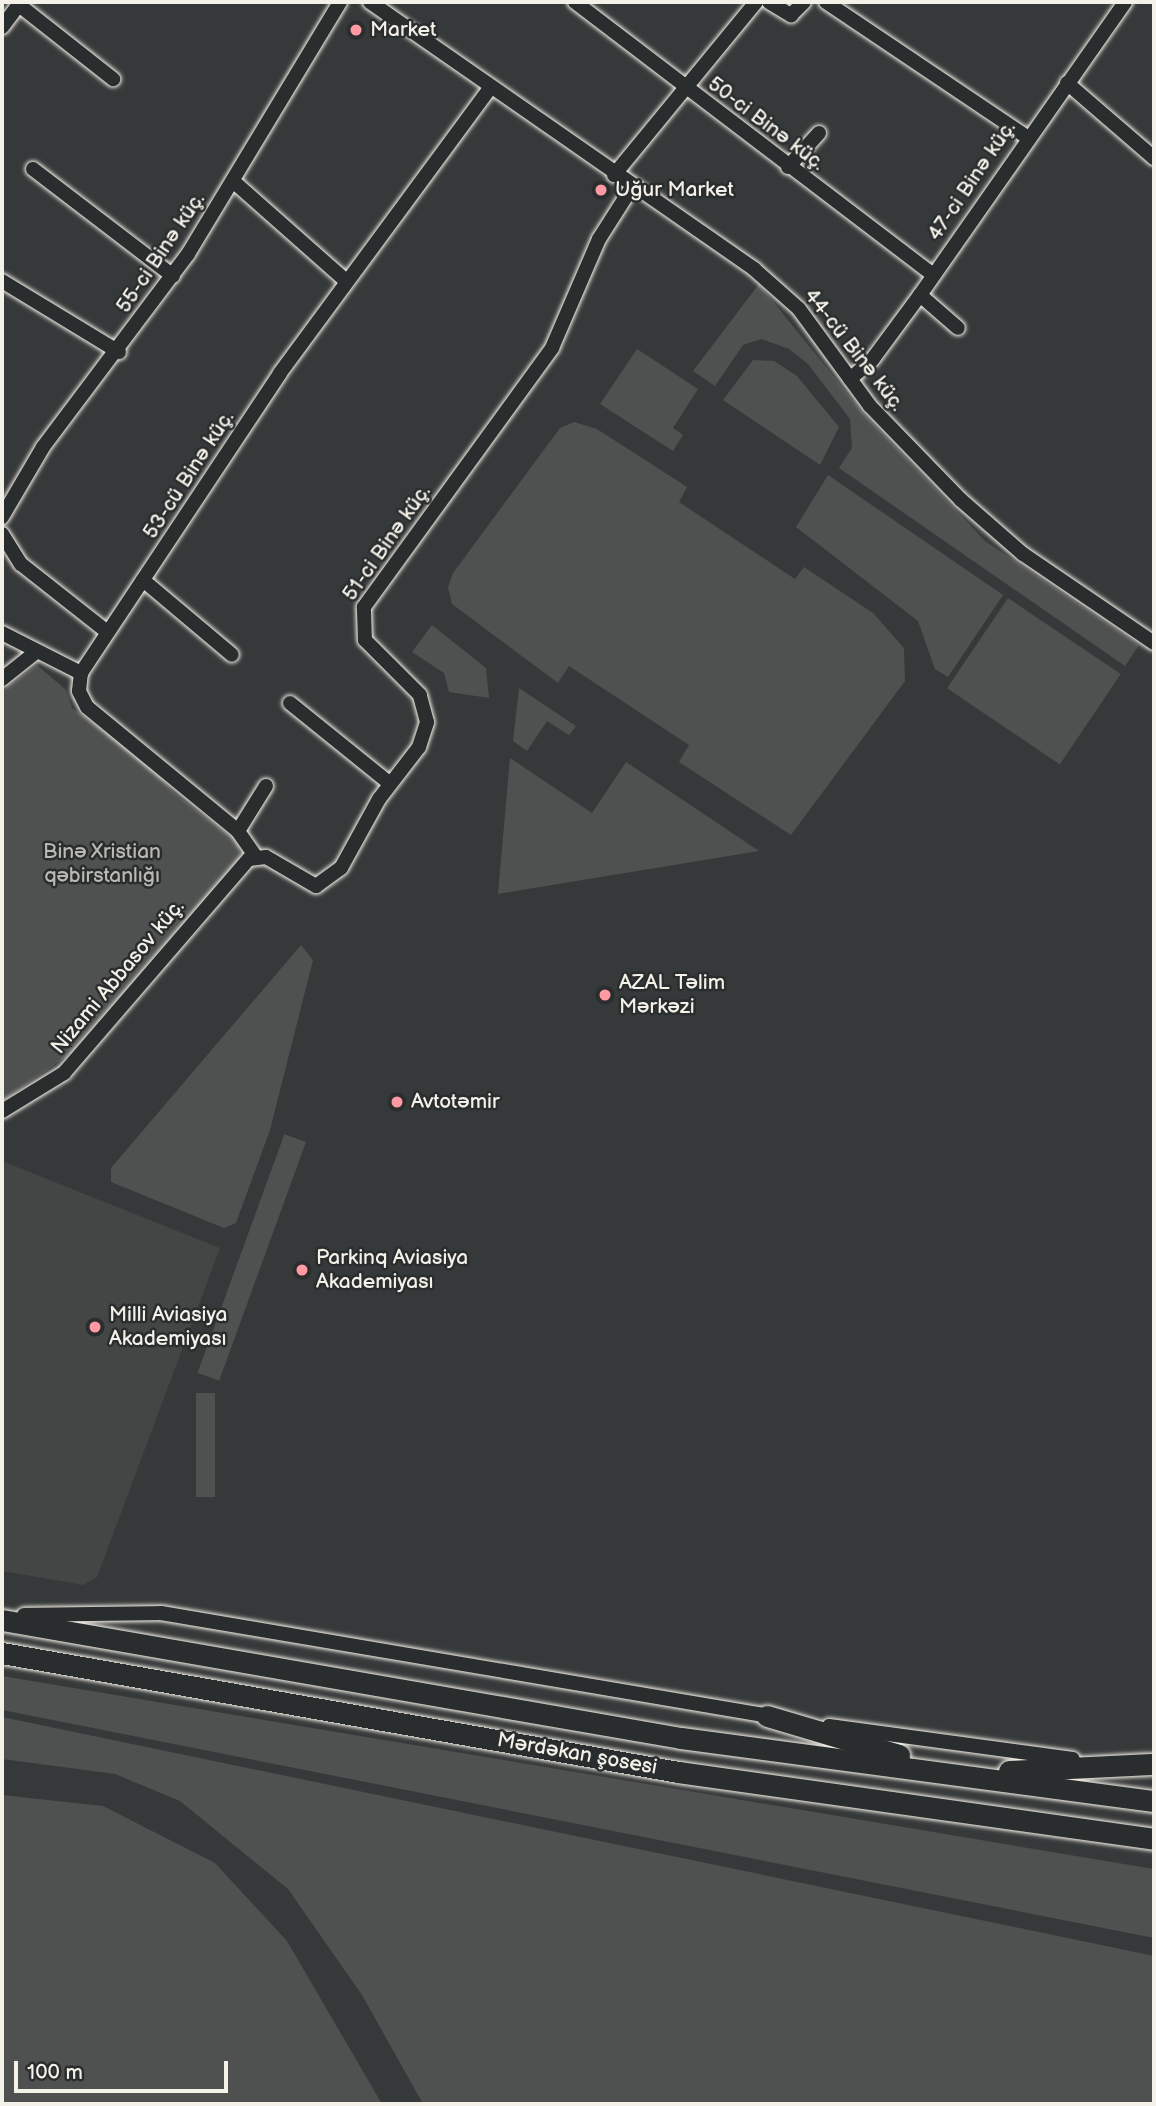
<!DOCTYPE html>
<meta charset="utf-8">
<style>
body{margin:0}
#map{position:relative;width:1156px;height:2106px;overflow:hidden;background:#363939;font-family:"Balsamiq Sans",sans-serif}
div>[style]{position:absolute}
.built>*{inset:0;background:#434645}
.green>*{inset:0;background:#4e514f;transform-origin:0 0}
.roads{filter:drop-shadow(0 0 2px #f4f1e8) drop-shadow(0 0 2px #f4f1e8)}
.minor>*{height:14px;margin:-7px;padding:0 7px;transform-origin:7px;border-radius:7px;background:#2a2d2e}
.highway>*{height:21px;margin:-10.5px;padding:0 10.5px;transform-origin:10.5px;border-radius:10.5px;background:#2a2d2e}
.dots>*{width:19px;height:19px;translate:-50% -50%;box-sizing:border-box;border:4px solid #2a2d2e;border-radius:50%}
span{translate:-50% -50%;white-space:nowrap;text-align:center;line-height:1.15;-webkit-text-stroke:5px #2a2d2e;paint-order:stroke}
.poi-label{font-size:21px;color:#f4f1e8}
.left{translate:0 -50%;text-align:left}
.street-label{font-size:21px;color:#f4f1e8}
.park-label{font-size:21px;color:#bab9b2}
.frame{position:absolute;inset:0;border:4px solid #f4f1e8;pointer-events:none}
.scale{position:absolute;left:14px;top:2061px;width:214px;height:32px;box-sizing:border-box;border:4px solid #f4f1e8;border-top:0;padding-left:9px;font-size:21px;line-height:24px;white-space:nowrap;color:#f4f1e8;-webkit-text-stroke:5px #2a2d2e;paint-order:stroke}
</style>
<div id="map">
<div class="built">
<i style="clip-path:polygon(2px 1161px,220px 1248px,97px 1577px,83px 1585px,2px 1571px)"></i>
</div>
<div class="green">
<i style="clip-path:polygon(759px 284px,863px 413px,985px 541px,1139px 645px,1125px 666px,839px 468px,852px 448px,850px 419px,808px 364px,789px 349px,761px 339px,743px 345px,715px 386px,693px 371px)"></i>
<i style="clip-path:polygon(637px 349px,698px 389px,673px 428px,683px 435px,673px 451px,600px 404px)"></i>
<i style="clip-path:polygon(753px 360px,774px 361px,797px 376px,839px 427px,820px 465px,723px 400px)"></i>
<i style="clip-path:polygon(574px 422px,597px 429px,687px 487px,679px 502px,795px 579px,804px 567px,873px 613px,904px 648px,905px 681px,791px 835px,679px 762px,689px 745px,569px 666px,558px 683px,452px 604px,448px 587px,453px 573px,560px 428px)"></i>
<i style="clip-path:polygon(828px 475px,1003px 595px,948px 677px,935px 669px,918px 621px,796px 527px)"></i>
<i style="left:1008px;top:598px;width:136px;height:109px;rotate:34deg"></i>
<i style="clip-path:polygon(432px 625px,486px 668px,489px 698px,449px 692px,444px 673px,412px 652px)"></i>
<i style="clip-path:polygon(37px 665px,66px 690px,72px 708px,148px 763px,174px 793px,239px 843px,240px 858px,76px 1050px,2px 1101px,2px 691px)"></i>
<i style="clip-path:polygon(519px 688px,576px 726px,569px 735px,547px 721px,527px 751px,513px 741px)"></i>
<i style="clip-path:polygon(510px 758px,592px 813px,626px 762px,759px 851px,498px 894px)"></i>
<i style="clip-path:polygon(301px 945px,313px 960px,270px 1130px,236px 1223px,224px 1228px,111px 1182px,111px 1168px)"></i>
<i style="left:306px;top:1142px;width:254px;height:23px;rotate:110deg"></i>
<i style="left:196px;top:1393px;width:19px;height:104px"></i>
<i style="clip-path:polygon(2px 1676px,1154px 1869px,1154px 1938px,2px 1710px)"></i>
<i style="clip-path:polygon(2px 1717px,1154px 1956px,1154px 2104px,423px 2104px,362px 1995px,288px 1889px,180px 1801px,115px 1774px,2px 1759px)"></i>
<i style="clip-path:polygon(2px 1795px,103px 1806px,215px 1863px,287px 1941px,382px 2104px,2px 2104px)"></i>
</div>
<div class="roads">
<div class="minor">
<i style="left:370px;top:2px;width:468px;rotate:34.8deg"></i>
<i style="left:754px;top:269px;width:60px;rotate:41.6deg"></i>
<i style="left:799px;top:309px;width:120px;rotate:53.8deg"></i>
<i style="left:870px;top:406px;width:131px;rotate:45.9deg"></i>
<i style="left:961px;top:500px;width:82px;rotate:41.1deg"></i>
<i style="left:1023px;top:554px;width:158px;rotate:34.2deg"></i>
<i style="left:575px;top:2px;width:450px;rotate:37.3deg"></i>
<i style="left:769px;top:2px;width:26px;rotate:31deg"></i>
<i style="left:791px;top:15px;width:18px;rotate:-45deg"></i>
<i style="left:826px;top:2px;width:242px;rotate:33.9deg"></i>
<i style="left:19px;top:5px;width:120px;rotate:38.2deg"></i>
<i style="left:2px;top:27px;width:31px;rotate:-53deg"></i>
<i style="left:1067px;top:83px;width:115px;rotate:40.8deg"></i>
<i style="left:788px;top:167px;width:46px;rotate:-47.6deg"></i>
<i style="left:33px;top:169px;width:176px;rotate:37.4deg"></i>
<i style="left:614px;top:175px;width:224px;rotate:-50.6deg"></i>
<i style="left:233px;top:181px;width:151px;rotate:41.5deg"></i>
<i style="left:2px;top:281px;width:137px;rotate:31.3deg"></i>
<i style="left:920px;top:295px;width:50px;rotate:41deg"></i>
<i style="left:850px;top:379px;width:29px;rotate:-41deg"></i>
<i style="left:872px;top:360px;width:81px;rotate:-53.6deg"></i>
<i style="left:920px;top:295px;width:358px;rotate:-55deg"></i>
<i style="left:2px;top:517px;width:81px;rotate:-59.6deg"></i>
<i style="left:43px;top:447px;width:241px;rotate:-53.1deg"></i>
<i style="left:188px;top:254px;width:294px;rotate:-58.9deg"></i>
<i style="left:2px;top:534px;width:36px;rotate:58deg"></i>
<i style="left:21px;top:564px;width:107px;rotate:38.2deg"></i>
<i style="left:143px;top:580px;width:116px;rotate:40.1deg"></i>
<i style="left:2px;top:633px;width:89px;rotate:26.9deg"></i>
<i style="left:2px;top:679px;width:43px;rotate:-38.5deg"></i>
<i style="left:290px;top:703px;width:127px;rotate:38.9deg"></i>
<i style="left:238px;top:831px;width:53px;rotate:-58.1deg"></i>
<i style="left:256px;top:857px;width:32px;rotate:-125deg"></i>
<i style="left:238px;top:831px;width:195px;rotate:-140.6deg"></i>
<i style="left:87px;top:707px;width:18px;rotate:-117deg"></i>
<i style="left:79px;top:691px;width:18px;rotate:-84deg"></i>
<i style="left:81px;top:673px;width:360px;rotate:-56.4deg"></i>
<i style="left:280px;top:373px;width:354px;rotate:-53.6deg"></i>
<i style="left:2px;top:1111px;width:73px;rotate:-31.5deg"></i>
<i style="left:64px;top:1073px;width:283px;rotate:-49.2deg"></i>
<i style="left:249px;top:859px;width:17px;rotate:-7deg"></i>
<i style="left:266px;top:857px;width:58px;rotate:30.1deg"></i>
<i style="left:316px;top:886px;width:31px;rotate:-36deg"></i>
<i style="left:341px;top:868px;width:79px;rotate:-61.2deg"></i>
<i style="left:379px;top:799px;width:66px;rotate:-52.4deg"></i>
<i style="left:419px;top:747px;width:26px;rotate:-72deg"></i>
<i style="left:427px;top:722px;width:28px;rotate:-105deg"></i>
<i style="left:420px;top:695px;width:78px;rotate:-135deg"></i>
<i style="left:365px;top:640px;width:33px;rotate:-92deg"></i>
<i style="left:364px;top:607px;width:320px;rotate:-54deg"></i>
<i style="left:552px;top:348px;width:119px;rotate:-66.7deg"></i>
<i style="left:599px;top:239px;width:62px;rotate:-57.6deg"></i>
<i style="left:24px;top:1615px;width:137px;rotate:-0.8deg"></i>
<i style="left:161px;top:1613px;width:623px;rotate:9.61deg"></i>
<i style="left:829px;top:1726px;width:246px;rotate:7.7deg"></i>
</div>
<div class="highway">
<i style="left:2px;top:1620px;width:689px;rotate:9.86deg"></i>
<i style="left:681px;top:1738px;width:477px;rotate:7.6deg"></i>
<i style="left:2px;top:1653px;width:686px;rotate:9.98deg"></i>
<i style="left:678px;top:1772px;width:481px;rotate:8deg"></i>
<i style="left:767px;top:1716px;width:138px;rotate:16.5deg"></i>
<i style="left:1009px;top:1771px;width:142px;rotate:-2.8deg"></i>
</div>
</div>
<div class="dots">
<i style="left:356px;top:30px;background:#ff9aa2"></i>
<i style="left:601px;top:190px;background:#ff9aa2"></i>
<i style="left:605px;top:995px;background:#ff9aa2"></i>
<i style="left:397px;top:1102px;background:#ff9aa2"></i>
<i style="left:302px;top:1270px;background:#ff9aa2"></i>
<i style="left:95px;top:1327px;background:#ff9aa2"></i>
</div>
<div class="poi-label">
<span class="left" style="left:370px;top:30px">Market</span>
<span class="left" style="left:615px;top:190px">Uğur Market</span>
<span class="left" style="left:619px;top:995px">AZAL Təlim<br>Mərkəzi</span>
<span class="left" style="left:411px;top:1102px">Avtotəmir</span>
<span class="left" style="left:316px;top:1270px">Parkinq Aviasiya<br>Akademiyası</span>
<span class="left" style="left:109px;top:1327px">Milli Aviasiya<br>Akademiyası</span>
</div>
<div class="street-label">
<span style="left:766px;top:124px;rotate:37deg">50-ci Binə küç.</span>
<span style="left:972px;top:181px;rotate:-56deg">47-ci Binə küç.</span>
<span style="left:161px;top:253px;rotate:-56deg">55-ci Binə küç.</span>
<span style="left:854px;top:350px;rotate:52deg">44-cü Binə küç.</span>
<span style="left:189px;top:475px;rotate:-57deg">53-cü Binə küç.</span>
<span style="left:387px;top:543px;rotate:-55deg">51-ci Binə küç.</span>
<span style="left:118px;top:977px;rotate:-50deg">Nizami Abbasov küç.</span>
<span style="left:577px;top:1754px;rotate:10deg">Mərdəkan şosesi</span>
</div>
<div class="park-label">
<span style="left:102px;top:864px">Binə Xristian<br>qəbirstanlığı</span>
</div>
<div class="frame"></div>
<div class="scale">100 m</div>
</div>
